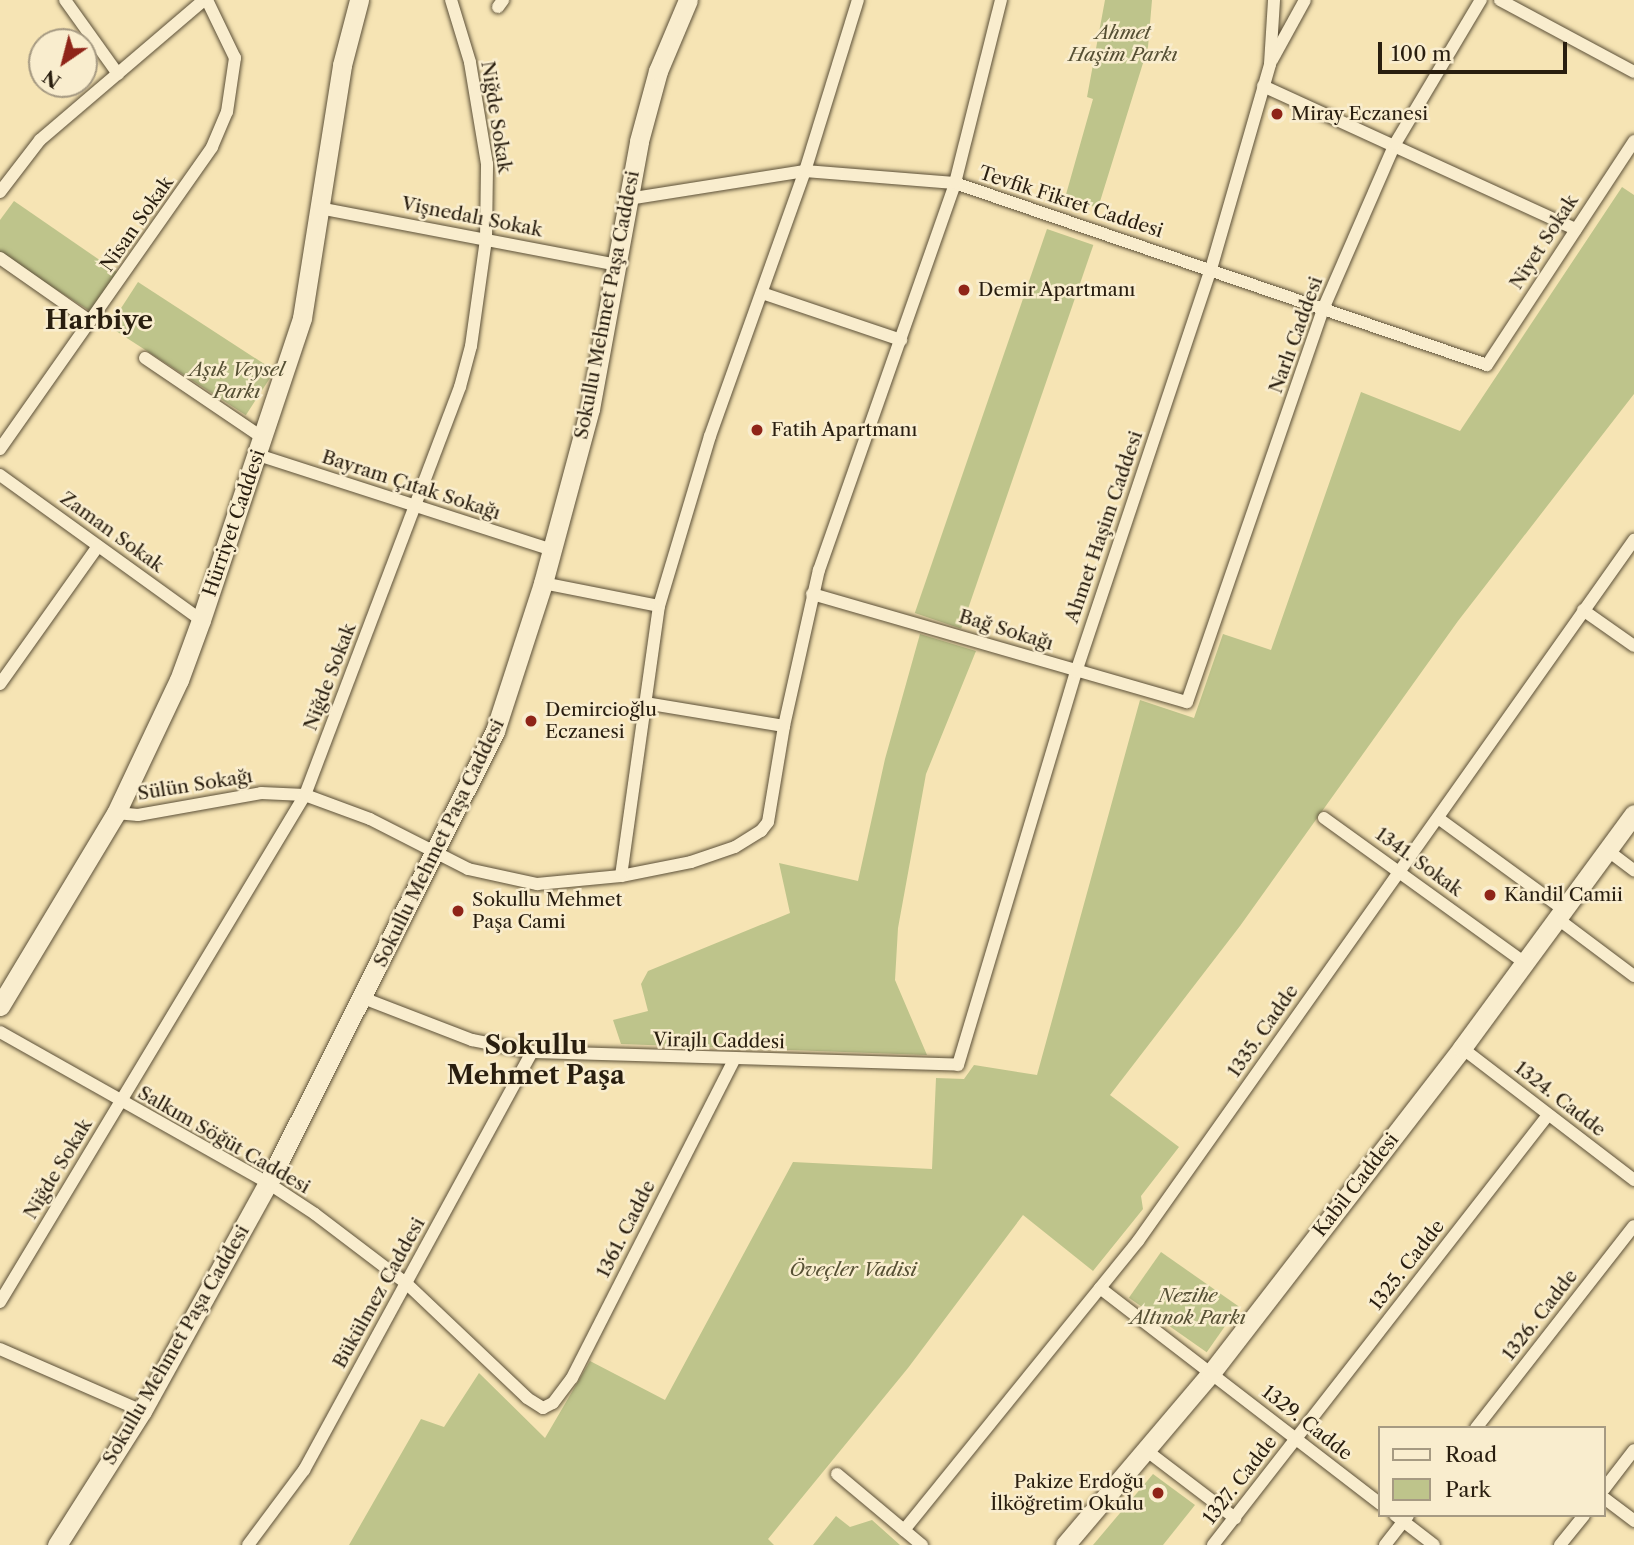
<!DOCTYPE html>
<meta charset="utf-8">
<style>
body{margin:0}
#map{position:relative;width:1634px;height:1545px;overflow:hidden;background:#f6e4b4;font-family:"Libre Caslon Text",serif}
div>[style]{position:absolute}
.green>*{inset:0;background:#bec48b;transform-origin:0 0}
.roads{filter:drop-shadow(0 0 2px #5c5038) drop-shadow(0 0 2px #5c5038)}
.street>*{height:12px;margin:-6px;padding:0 6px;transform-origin:6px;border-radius:6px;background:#f9edce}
.secondary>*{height:19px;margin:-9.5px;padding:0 9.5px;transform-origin:9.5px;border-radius:9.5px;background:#f9edce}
.dots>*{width:19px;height:19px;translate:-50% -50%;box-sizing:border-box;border:4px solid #f9edce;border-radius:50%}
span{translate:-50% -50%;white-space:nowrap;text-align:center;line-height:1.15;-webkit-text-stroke:5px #f9edce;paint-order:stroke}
.park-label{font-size:19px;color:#565034;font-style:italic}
.poi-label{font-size:19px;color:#291e0f}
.left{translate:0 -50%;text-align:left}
.right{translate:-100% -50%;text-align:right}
.street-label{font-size:19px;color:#291e0f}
.district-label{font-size:26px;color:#291e0f;font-weight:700}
.legend{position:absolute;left:1378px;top:1426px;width:228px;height:91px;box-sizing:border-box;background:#f9edce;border:2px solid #a69a82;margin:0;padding:9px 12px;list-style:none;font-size:21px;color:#291e0f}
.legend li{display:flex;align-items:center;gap:14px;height:35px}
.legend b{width:35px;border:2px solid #a69a82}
.north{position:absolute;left:28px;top:28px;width:70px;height:70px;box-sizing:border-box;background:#f9edce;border:2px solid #a69a82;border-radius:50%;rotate:215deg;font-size:19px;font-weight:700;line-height:28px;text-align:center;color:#291e0f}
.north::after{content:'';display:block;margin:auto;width:24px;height:32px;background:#8f2418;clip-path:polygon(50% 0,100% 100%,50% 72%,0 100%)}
.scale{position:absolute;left:1378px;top:42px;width:189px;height:32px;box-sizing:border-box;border:4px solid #291e0f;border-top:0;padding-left:9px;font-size:21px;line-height:24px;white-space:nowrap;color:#291e0f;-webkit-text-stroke:5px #f9edce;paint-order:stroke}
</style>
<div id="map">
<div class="green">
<i style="clip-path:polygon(1105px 0,1152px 0,1148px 47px,1098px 208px,1065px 198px,1093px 99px,1087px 97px)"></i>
<i style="clip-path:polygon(1622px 187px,1634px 195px,1634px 394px,1458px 621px,1240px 926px,1110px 1095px,1179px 1147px,1141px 1196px,1143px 1209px,1093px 1271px,1023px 1215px,908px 1368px,768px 1539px,774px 1545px,349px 1545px,421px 1419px,444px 1427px,479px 1373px,545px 1438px,590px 1361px,665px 1400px,793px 1162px,932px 1169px,936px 1078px,964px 1079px,974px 1065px,1037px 1075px,1140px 700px,1194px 718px,1223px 634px,1271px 650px,1361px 392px,1460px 431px)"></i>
<i style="clip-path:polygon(14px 201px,117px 272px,90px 311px,0 254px,0 220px)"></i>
<i style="left:1047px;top:229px;width:49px;height:406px;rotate:19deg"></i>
<i style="left:138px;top:282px;width:163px;height:53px;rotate:33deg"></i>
<i style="clip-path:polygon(920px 634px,976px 651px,926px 774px,898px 928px,895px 980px,927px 1055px,621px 1044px,613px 1020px,648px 1011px,641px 984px,648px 971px,790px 913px,779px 863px,858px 881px,885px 759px)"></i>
<i style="left:1161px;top:1252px;width:95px;height:56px;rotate:35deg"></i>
<i style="clip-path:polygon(1153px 1474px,1195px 1505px,1163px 1545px,1093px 1545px)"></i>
<i style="clip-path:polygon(836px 1516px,850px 1527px,872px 1520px,900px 1545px,813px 1545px)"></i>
</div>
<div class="roads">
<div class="street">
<i style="left:65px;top:0;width:91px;rotate:54.4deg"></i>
<i style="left:1500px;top:0;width:152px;rotate:28.2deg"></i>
<i style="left:498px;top:7px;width:9px;rotate:-54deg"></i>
<i style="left:1272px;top:60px;width:68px;rotate:-61.2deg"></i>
<i style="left:1263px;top:86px;width:344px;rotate:24.6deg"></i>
<i style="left:0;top:192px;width:66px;rotate:-52.4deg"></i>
<i style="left:40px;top:140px;width:216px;rotate:-40.5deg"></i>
<i style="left:628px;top:199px;width:179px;rotate:-9deg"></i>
<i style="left:805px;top:171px;width:150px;rotate:4.6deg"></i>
<i style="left:955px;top:183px;width:562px;rotate:18.89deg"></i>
<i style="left:1487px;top:365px;width:268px;rotate:-56.7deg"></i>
<i style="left:319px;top:208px;width:304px;rotate:10.8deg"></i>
<i style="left:0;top:258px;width:110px;rotate:35deg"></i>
<i style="left:762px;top:293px;width:147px;rotate:18.7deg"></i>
<i style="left:145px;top:358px;width:143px;rotate:34.1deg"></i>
<i style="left:0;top:449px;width:369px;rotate:-54.9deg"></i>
<i style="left:212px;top:147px;width:38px;rotate:-67deg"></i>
<i style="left:227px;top:112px;width:55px;rotate:-81.6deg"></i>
<i style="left:235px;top:58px;width:64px;rotate:-115.8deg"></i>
<i style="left:258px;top:455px;width:309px;rotate:17.9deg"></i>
<i style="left:0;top:475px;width:248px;rotate:35.8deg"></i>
<i style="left:543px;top:583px;width:118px;rotate:11.2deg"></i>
<i style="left:812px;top:594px;width:390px;rotate:16.1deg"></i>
<i style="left:1187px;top:702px;width:418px;rotate:-70.9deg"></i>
<i style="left:1324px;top:307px;width:178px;rotate:-66.5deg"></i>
<i style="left:1395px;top:144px;width:168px;rotate:-59.2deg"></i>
<i style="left:1583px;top:610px;width:62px;rotate:35.2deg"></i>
<i style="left:0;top:684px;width:169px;rotate:-54.6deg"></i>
<i style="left:645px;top:703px;width:141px;rotate:9.4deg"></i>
<i style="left:116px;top:813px;width:22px;rotate:5deg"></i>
<i style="left:138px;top:815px;width:125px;rotate:-10.1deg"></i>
<i style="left:261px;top:793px;width:44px;rotate:2.6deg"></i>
<i style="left:305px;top:795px;width:69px;rotate:20.3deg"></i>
<i style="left:370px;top:819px;width:110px;rotate:27deg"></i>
<i style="left:468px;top:869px;width:71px;rotate:12.3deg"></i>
<i style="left:537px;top:884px;width:84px;rotate:-5.4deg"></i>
<i style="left:621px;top:876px;width:71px;rotate:-11.3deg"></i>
<i style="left:691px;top:862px;width:46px;rotate:-18.8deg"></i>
<i style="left:735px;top:847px;width:31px;rotate:-32deg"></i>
<i style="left:761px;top:831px;width:11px;rotate:-52deg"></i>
<i style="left:768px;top:822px;width:97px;rotate:-80.5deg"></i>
<i style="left:784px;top:726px;width:160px;rotate:-77.4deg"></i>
<i style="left:819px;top:570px;width:410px;rotate:-70.6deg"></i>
<i style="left:955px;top:183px;width:189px;rotate:-75.9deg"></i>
<i style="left:1324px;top:818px;width:248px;rotate:35.8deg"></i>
<i style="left:1438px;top:818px;width:156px;rotate:36.1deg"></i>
<i style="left:1607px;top:850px;width:34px;rotate:37deg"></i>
<i style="left:621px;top:876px;width:273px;rotate:-82deg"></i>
<i style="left:659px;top:606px;width:177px;rotate:-73.3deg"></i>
<i style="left:710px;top:436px;width:282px;rotate:-70.3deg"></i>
<i style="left:805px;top:171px;width:179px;rotate:-72.8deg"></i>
<i style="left:1558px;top:919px;width:95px;rotate:36.9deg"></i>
<i style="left:363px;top:998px;width:117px;rotate:21.1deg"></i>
<i style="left:472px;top:1040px;width:61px;rotate:11.3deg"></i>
<i style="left:532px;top:1052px;width:426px;rotate:1.7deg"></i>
<i style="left:958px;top:1065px;width:410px;rotate:-73.3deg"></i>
<i style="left:1076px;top:672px;width:425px;rotate:-71.5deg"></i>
<i style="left:1211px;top:269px;width:213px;rotate:-73.9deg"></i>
<i style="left:1270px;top:64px;width:64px;rotate:-86.4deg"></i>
<i style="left:0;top:1032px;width:308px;rotate:29.4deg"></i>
<i style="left:268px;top:1183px;width:56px;rotate:33.4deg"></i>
<i style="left:315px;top:1214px;width:114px;rotate:37.2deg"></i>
<i style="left:406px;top:1283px;width:167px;rotate:43.5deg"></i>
<i style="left:527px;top:1398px;width:19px;rotate:32deg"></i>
<i style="left:543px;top:1408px;width:11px;rotate:-27deg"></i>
<i style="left:553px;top:1403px;width:31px;rotate:-53deg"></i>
<i style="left:572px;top:1378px;width:357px;rotate:-63deg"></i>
<i style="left:1462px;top:1048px;width:217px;rotate:37.5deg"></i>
<i style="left:1100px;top:1288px;width:354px;rotate:37.6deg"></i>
<i style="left:0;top:1302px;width:592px;rotate:-58.97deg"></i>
<i style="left:305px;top:795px;width:436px;rotate:-69.2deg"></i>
<i style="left:460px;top:387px;width:42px;rotate:-75deg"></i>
<i style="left:471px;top:346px;width:108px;rotate:-82deg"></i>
<i style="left:486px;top:239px;width:75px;rotate:-89.2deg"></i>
<i style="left:487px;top:164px;width:103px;rotate:-99.5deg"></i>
<i style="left:470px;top:62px;width:65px;rotate:-107deg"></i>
<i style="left:0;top:1349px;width:155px;rotate:23.6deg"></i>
<i style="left:1476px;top:1428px;width:256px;rotate:-52deg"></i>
<i style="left:1147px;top:1451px;width:111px;rotate:37.3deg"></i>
<i style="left:837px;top:1474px;width:111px;rotate:39.9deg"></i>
<i style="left:1604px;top:1489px;width:49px;rotate:-52.4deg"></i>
<i style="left:1604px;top:1498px;width:38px;rotate:37deg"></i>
<i style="left:1395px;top:1515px;width:49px;rotate:37.6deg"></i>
<i style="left:904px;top:1530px;width:372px;rotate:-51deg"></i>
<i style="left:1138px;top:1241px;width:859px;rotate:-54.72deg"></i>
<i style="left:248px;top:1545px;width:94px;rotate:-53.3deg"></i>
<i style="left:304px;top:1470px;width:476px;rotate:-61.4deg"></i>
<i style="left:1213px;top:1545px;width:545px;rotate:-52.08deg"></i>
<i style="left:1385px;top:1545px;width:37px;rotate:-52deg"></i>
<i style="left:1560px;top:1545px;width:38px;rotate:-51deg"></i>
</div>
<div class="secondary">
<i style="left:0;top:1006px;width:225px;rotate:-59deg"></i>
<i style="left:116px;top:813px;width:147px;rotate:-64.7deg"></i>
<i style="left:179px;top:680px;width:64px;rotate:-69.9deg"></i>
<i style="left:201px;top:620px;width:318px;rotate:-71.5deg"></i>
<i style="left:302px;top:318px;width:256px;rotate:-81deg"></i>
<i style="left:342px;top:65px;width:67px;rotate:-75.3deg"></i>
<i style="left:57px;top:1545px;width:159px;rotate:-57.6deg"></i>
<i style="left:142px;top:1411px;width:260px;rotate:-61.1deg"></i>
<i style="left:268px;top:1183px;width:506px;rotate:-63.33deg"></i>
<i style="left:495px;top:731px;width:156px;rotate:-72deg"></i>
<i style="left:543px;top:583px;width:180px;rotate:-74.9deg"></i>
<i style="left:590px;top:409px;width:272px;rotate:-79.6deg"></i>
<i style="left:639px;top:141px;width:73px;rotate:-74.8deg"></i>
<i style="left:658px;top:71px;width:77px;rotate:-67.1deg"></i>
<i style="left:1065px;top:1545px;width:226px;rotate:-49.7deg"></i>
<i style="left:1211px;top:1373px;width:411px;rotate:-52.3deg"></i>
<i style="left:1462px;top:1048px;width:290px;rotate:-53.7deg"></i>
</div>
</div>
<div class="dots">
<i style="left:1277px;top:114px;background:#8f2418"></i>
<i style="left:964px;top:290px;background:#8f2418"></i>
<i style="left:757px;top:430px;background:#8f2418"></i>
<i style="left:531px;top:721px;background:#8f2418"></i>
<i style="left:1490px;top:895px;background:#8f2418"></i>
<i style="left:458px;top:911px;background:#8f2418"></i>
<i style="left:1158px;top:1493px;background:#8f2418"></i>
</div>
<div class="park-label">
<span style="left:1123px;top:44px">Ahmet<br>Haşim Parkı</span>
<span style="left:237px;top:381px">Aşık Veysel<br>Parkı</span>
<span style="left:853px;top:1270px">Öveçler Vadisi</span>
<span style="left:1188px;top:1307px">Nezihe<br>Altınok Parkı</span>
</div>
<div class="poi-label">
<span class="left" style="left:1291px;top:114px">Miray Eczanesi</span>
<span class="left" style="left:978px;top:290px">Demir Apartmanı</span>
<span class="left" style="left:771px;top:430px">Fatih Apartmanı</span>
<span class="left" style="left:545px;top:721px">Demircioğlu<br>Eczanesi</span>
<span class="left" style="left:1504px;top:895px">Kandil Camii</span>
<span class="left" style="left:472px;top:911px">Sokullu Mehmet<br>Paşa Cami</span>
<span class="right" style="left:1144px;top:1493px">Pakize Erdoğu<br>İlköğretim Okulu</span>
</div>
<div class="street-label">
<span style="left:496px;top:117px;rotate:81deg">Niğde Sokak</span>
<span style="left:1071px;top:202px;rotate:18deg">Tevfik Fikret Caddesi</span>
<span style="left:472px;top:217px;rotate:11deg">Vişnedalı Sokak</span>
<span style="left:137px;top:224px;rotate:-55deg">Nisan Sokak</span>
<span style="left:1544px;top:242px;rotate:-57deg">Niyet Sokak</span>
<span style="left:607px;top:305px;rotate:-79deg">Sokullu Mehmet Paşa Caddesi</span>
<span style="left:1296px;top:335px;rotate:-70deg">Narlı Caddesi</span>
<span style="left:411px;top:485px;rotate:18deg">Bayram Çıtak Sokağı</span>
<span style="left:234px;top:523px;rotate:-71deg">Hürriyet Caddesi</span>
<span style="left:1104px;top:527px;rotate:-71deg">Ahmet Haşim Caddesi</span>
<span style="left:112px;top:532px;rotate:36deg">Zaman Sokak</span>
<span style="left:1006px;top:630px;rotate:17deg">Bağ Sokağı</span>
<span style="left:330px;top:677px;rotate:-69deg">Niğde Sokak</span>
<span style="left:195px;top:785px;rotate:-9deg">Sülün Sokağı</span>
<span style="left:439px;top:843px;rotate:-64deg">Sokullu Mehmet Paşa Caddesi</span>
<span style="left:1419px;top:862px;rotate:36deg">1341. Sokak</span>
<span style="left:1263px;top:1031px;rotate:-55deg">1335. Cadde</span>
<span style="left:719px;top:1041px;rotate:1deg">Virajlı Caddesi</span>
<span style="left:1560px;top:1099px;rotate:38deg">1324. Cadde</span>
<span style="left:224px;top:1140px;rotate:30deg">Salkım Söğüt Caddesi</span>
<span style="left:58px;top:1169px;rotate:-59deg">Niğde Sokak</span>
<span style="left:1356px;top:1185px;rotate:-52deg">Kabil Caddesi</span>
<span style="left:626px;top:1229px;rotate:-63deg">1361. Cadde</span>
<span style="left:1407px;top:1265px;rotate:-52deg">1325. Cadde</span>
<span style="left:379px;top:1293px;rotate:-61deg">Bükülmez Caddesi</span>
<span style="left:1540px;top:1315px;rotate:-52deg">1326. Cadde</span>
<span style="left:176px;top:1345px;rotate:-60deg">Sokullu Mehmet Paşa Caddesi</span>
<span style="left:1307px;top:1423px;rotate:38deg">1329. Cadde</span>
<span style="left:1240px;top:1480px;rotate:-52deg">1327. Cadde</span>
</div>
<div class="district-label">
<span style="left:99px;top:321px">Harbiye</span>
<span style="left:536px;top:1061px">Sokullu<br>Mehmet Paşa</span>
</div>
<ul class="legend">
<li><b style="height:9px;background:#f9edce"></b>Road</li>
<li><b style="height:19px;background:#bec48b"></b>Park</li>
</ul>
<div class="north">N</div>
<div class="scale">100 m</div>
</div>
